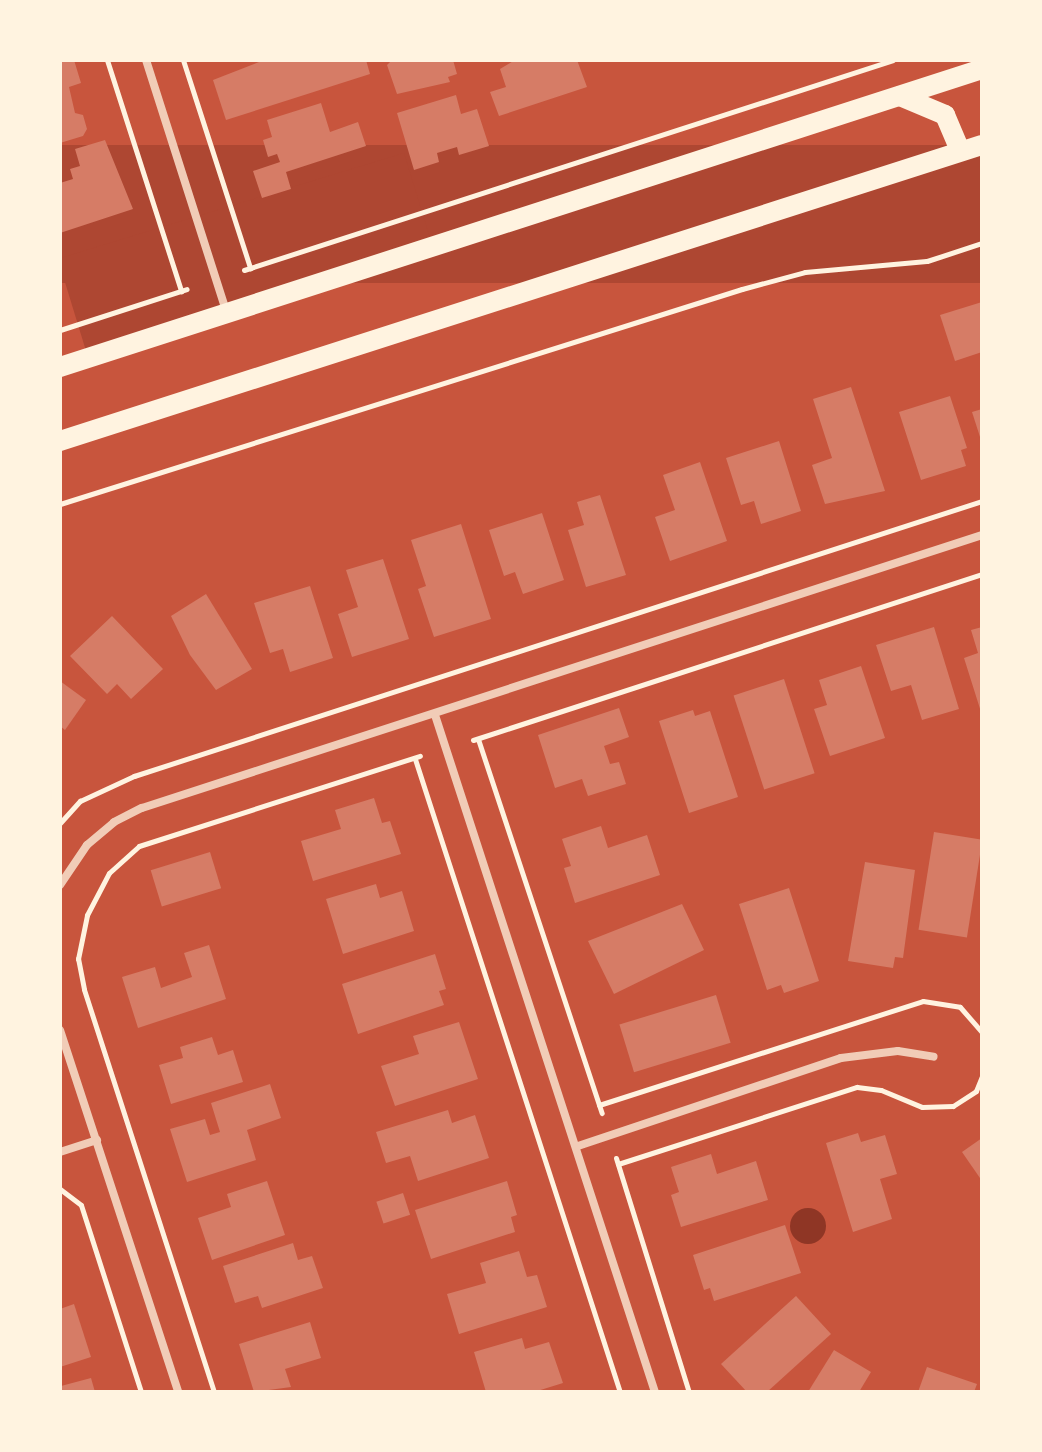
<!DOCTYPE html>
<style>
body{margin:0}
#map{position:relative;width:1042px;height:1452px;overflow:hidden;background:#c8553d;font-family:Poppins,sans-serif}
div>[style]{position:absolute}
.green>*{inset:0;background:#ae4732;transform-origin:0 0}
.water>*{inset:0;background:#8f3625}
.round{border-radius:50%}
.building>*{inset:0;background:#d67c66;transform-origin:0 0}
.path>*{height:5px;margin:-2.5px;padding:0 2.5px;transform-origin:2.5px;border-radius:2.5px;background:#fff3e0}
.minor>*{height:8px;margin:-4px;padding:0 4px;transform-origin:4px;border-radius:4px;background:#f1ccb7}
.primary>*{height:20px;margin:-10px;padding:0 10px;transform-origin:10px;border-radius:10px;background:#fff3e0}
span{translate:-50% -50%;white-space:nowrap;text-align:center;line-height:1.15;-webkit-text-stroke:6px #fff3e0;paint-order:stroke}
.frame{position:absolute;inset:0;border:62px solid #fff3e0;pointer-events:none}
</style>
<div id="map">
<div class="green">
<i style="left:982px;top:145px;width:138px;height:968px;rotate:90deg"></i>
<i style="left:404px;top:153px;width:97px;height:362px;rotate:73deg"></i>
</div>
<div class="water">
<i class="round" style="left:790px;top:1208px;width:36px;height:36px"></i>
</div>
<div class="building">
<i style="clip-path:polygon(60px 60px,74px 60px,81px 83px,69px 87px,75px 113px,83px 115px,87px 129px,83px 136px,60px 143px)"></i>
<i style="clip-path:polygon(264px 60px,366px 60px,370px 74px,226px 120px,213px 80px)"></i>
<i style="clip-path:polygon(392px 60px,453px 60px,457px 74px,448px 77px,450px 82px,397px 94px,387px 65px)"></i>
<i style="clip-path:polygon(515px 60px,577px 60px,587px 87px,499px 116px,490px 92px,506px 87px,500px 69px)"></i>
<i style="clip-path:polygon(456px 95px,461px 114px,477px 109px,489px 146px,459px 155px,457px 147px,437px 153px,439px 162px,414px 170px,397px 113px)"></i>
<i style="clip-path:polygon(321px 103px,330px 132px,358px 122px,366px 146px,286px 172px,291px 189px,262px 198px,253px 171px,280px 162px,277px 154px,268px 157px,263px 140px,272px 137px,267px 120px)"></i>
<i style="clip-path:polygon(105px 140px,133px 209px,60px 233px,60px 183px,73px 179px,70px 169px,80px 166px,75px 149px)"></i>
<i style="clip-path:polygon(982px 302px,982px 352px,955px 361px,940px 315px)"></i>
<i style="clip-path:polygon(851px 387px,885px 491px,825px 504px,812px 465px,832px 458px,813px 399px)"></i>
<i style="clip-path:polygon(950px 396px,967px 448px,961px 450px,966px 466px,921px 480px,899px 412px)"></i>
<i style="clip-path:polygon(982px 409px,982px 440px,981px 440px,972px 412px)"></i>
<i style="clip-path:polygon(779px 441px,801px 511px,761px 524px,754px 501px,741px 505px,726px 458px)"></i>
<i style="clip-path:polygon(700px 462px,727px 541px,670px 561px,655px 517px,675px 510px,663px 475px)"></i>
<i style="clip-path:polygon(600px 495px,626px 575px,586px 587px,568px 530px,584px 525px,577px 502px)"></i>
<i style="clip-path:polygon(542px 513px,564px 580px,523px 594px,515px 572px,504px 576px,489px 530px)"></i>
<i style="clip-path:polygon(461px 524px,491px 619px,434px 637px,418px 589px,426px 586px,411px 540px)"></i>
<i style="clip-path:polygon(383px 559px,409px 639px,352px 657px,338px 614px,358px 607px,346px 570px)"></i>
<i style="clip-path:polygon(310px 586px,333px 658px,290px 672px,283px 649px,270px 653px,254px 603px)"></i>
<i style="clip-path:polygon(206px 594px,252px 669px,216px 690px,190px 655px,171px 616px)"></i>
<i style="clip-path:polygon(112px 616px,163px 669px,131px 699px,117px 684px,107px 694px,70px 656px)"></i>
<i style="clip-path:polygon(934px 627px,959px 709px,922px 720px,911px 685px,891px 691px,876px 645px)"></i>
<i style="clip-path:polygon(982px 627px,982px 712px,981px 712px,964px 658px,978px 653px,971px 630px)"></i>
<i style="clip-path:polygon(861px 666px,885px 738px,830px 756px,814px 709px,827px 705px,819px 680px)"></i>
<i style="left:784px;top:679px;width:99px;height:53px;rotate:72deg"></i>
<i style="clip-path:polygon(60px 681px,86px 700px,65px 730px,60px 726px)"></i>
<i style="clip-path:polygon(619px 708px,629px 737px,604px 746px,610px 764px,619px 762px,626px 784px,588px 796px,582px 779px,555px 788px,538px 735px)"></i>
<i style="clip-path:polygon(693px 710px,695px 716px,710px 711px,738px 797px,689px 813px,659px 721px)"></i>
<i style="clip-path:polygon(374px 798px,382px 823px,390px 821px,401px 854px,313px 881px,301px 841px,341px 829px,335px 810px)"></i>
<i style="clip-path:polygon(601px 826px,608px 848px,647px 835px,660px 875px,575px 903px,564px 868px,571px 866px,562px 839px)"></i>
<i style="left:934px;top:832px;width:49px;height:99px;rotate:9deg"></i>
<i style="left:210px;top:852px;width:38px;height:62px;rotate:73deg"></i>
<i style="clip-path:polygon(865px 862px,915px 870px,903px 958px,895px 957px,893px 968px,848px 961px)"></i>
<i style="clip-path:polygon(376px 884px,380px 898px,402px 891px,414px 931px,343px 954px,326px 899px)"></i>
<i style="clip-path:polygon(789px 888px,819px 981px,784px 993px,781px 985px,767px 990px,739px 904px)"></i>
<i style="clip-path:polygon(682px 904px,704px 950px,614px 994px,588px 941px)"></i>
<i style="clip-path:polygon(209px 945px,226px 999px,138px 1028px,122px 977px,155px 967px,161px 988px,192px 977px,184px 953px)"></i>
<i style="clip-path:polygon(435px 954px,446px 989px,439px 991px,444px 1005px,358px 1034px,342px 984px)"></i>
<i style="left:716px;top:995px;width:50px;height:101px;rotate:73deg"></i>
<i style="clip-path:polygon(459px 1022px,478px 1079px,395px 1106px,381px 1066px,419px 1054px,413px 1036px)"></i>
<i style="clip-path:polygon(212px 1037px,218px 1055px,233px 1050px,243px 1082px,171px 1104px,159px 1065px,183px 1058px,180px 1047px)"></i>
<i style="clip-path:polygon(270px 1084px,281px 1118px,247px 1130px,256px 1160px,187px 1182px,170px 1129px,205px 1119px,210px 1135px,220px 1132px,211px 1103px)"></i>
<i style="clip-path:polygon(448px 1110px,452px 1123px,475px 1115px,489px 1158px,418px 1181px,410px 1156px,386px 1163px,376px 1132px)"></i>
<i style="clip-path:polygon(858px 1133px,861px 1142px,885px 1135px,897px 1174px,880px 1179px,892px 1219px,853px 1232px,826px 1143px)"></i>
<i style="clip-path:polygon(982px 1138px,982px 1181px,962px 1152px)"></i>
<i style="clip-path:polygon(711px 1154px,717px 1174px,756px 1161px,768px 1200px,681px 1227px,671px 1195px,679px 1192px,671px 1167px)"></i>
<i style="clip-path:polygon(267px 1181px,285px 1235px,212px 1260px,198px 1218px,231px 1207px,227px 1194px)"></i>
<i style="clip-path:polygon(507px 1181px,517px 1215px,511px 1217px,515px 1232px,431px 1259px,415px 1210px)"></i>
<i style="left:403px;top:1193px;width:23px;height:28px;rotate:72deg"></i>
<i style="clip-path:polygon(785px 1225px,801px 1273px,714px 1301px,710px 1288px,704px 1290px,693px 1255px)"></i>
<i style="clip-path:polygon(293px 1243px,298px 1260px,312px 1256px,323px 1288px,262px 1308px,258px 1296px,235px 1303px,223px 1266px)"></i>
<i style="clip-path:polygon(519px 1251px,527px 1277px,537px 1275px,547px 1307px,459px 1334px,447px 1294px,486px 1283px,480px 1263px)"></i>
<i style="clip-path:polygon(796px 1296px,831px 1334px,767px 1392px,747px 1392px,721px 1364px)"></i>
<i style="clip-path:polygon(74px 1304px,91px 1357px,60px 1367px,60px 1309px)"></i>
<i style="clip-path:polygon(310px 1322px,321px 1358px,285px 1369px,291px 1387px,254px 1392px,239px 1344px)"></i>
<i style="clip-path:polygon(522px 1338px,525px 1349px,549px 1342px,563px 1383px,534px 1392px,486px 1392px,474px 1352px)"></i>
<i style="clip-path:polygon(834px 1350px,871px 1372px,859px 1392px,808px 1392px)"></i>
<i style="clip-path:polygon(927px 1367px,977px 1384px,974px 1392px,918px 1392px)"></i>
<i style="clip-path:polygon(91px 1378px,95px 1392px,62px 1392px,61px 1386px)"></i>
</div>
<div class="path">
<i style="left:107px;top:60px;width:243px;rotate:72.2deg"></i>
<i style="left:183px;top:60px;width:219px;rotate:72.1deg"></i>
<i style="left:244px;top:270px;width:682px;rotate:-17.93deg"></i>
<i style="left:60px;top:330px;width:133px;rotate:-17.9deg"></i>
<i style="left:60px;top:504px;width:715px;rotate:-17.5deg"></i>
<i style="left:742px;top:289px;width:65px;rotate:-15.1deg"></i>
<i style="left:805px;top:272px;width:122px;rotate:-5.2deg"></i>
<i style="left:927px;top:261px;width:58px;rotate:-18.1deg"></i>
<i style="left:478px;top:739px;width:394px;rotate:71.7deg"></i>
<i style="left:473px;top:740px;width:535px;rotate:-18.06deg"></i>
<i style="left:415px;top:759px;width:665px;rotate:72.06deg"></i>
<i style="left:60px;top:823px;width:30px;rotate:-48deg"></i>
<i style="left:80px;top:801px;width:60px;rotate:-24.8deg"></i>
<i style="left:134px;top:776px;width:891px;rotate:-17.97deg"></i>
<i style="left:599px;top:1105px;width:340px;rotate:-17.8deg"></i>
<i style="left:923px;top:1001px;width:37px;rotate:9deg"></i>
<i style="left:960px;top:1007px;width:33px;rotate:49deg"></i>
<i style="left:616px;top:1158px;width:245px;rotate:72.7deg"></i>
<i style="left:618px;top:1164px;width:251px;rotate:-17.9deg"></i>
<i style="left:857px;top:1087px;width:24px;rotate:7deg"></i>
<i style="left:881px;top:1090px;width:44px;rotate:22.5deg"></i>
<i style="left:922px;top:1107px;width:31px;rotate:-2deg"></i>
<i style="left:953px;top:1106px;width:27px;rotate:-33deg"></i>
<i style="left:976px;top:1091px;width:16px;rotate:-68deg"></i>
<i style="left:60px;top:1189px;width:26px;rotate:37deg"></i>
<i style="left:81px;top:1205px;width:196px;rotate:72.2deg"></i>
<i style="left:214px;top:1392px;width:423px;rotate:-107.9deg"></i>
<i style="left:84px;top:989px;width:31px;rotate:-101deg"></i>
<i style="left:78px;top:959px;width:45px;rotate:-78.4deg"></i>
<i style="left:87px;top:915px;width:47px;rotate:-62.4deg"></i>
<i style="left:109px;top:873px;width:40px;rotate:-42deg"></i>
<i style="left:139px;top:846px;width:295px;rotate:-17.8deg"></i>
</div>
<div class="minor">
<i style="left:146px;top:60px;width:263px;rotate:72.3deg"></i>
<i style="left:435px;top:715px;width:712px;rotate:72deg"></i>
<i style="left:60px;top:885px;width:48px;rotate:-56deg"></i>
<i style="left:87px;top:845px;width:35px;rotate:-40deg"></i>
<i style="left:114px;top:822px;width:31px;rotate:-27deg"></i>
<i style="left:142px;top:808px;width:883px;rotate:-18deg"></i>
<i style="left:60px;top:1030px;width:381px;rotate:71.9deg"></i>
<i style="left:578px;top:1146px;width:277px;rotate:-18.5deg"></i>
<i style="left:841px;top:1058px;width:57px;rotate:-7deg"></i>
<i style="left:898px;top:1051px;width:36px;rotate:9deg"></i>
<i style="left:60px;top:1152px;width:39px;rotate:-18deg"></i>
</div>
<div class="primary">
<i style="left:900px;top:96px;width:49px;rotate:22.9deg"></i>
<i style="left:945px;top:115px;width:39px;rotate:67deg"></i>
<i style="left:60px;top:367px;width:969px;rotate:-17.91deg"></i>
<i style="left:60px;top:441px;width:968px;rotate:-17.8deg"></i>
</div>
<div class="frame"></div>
</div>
